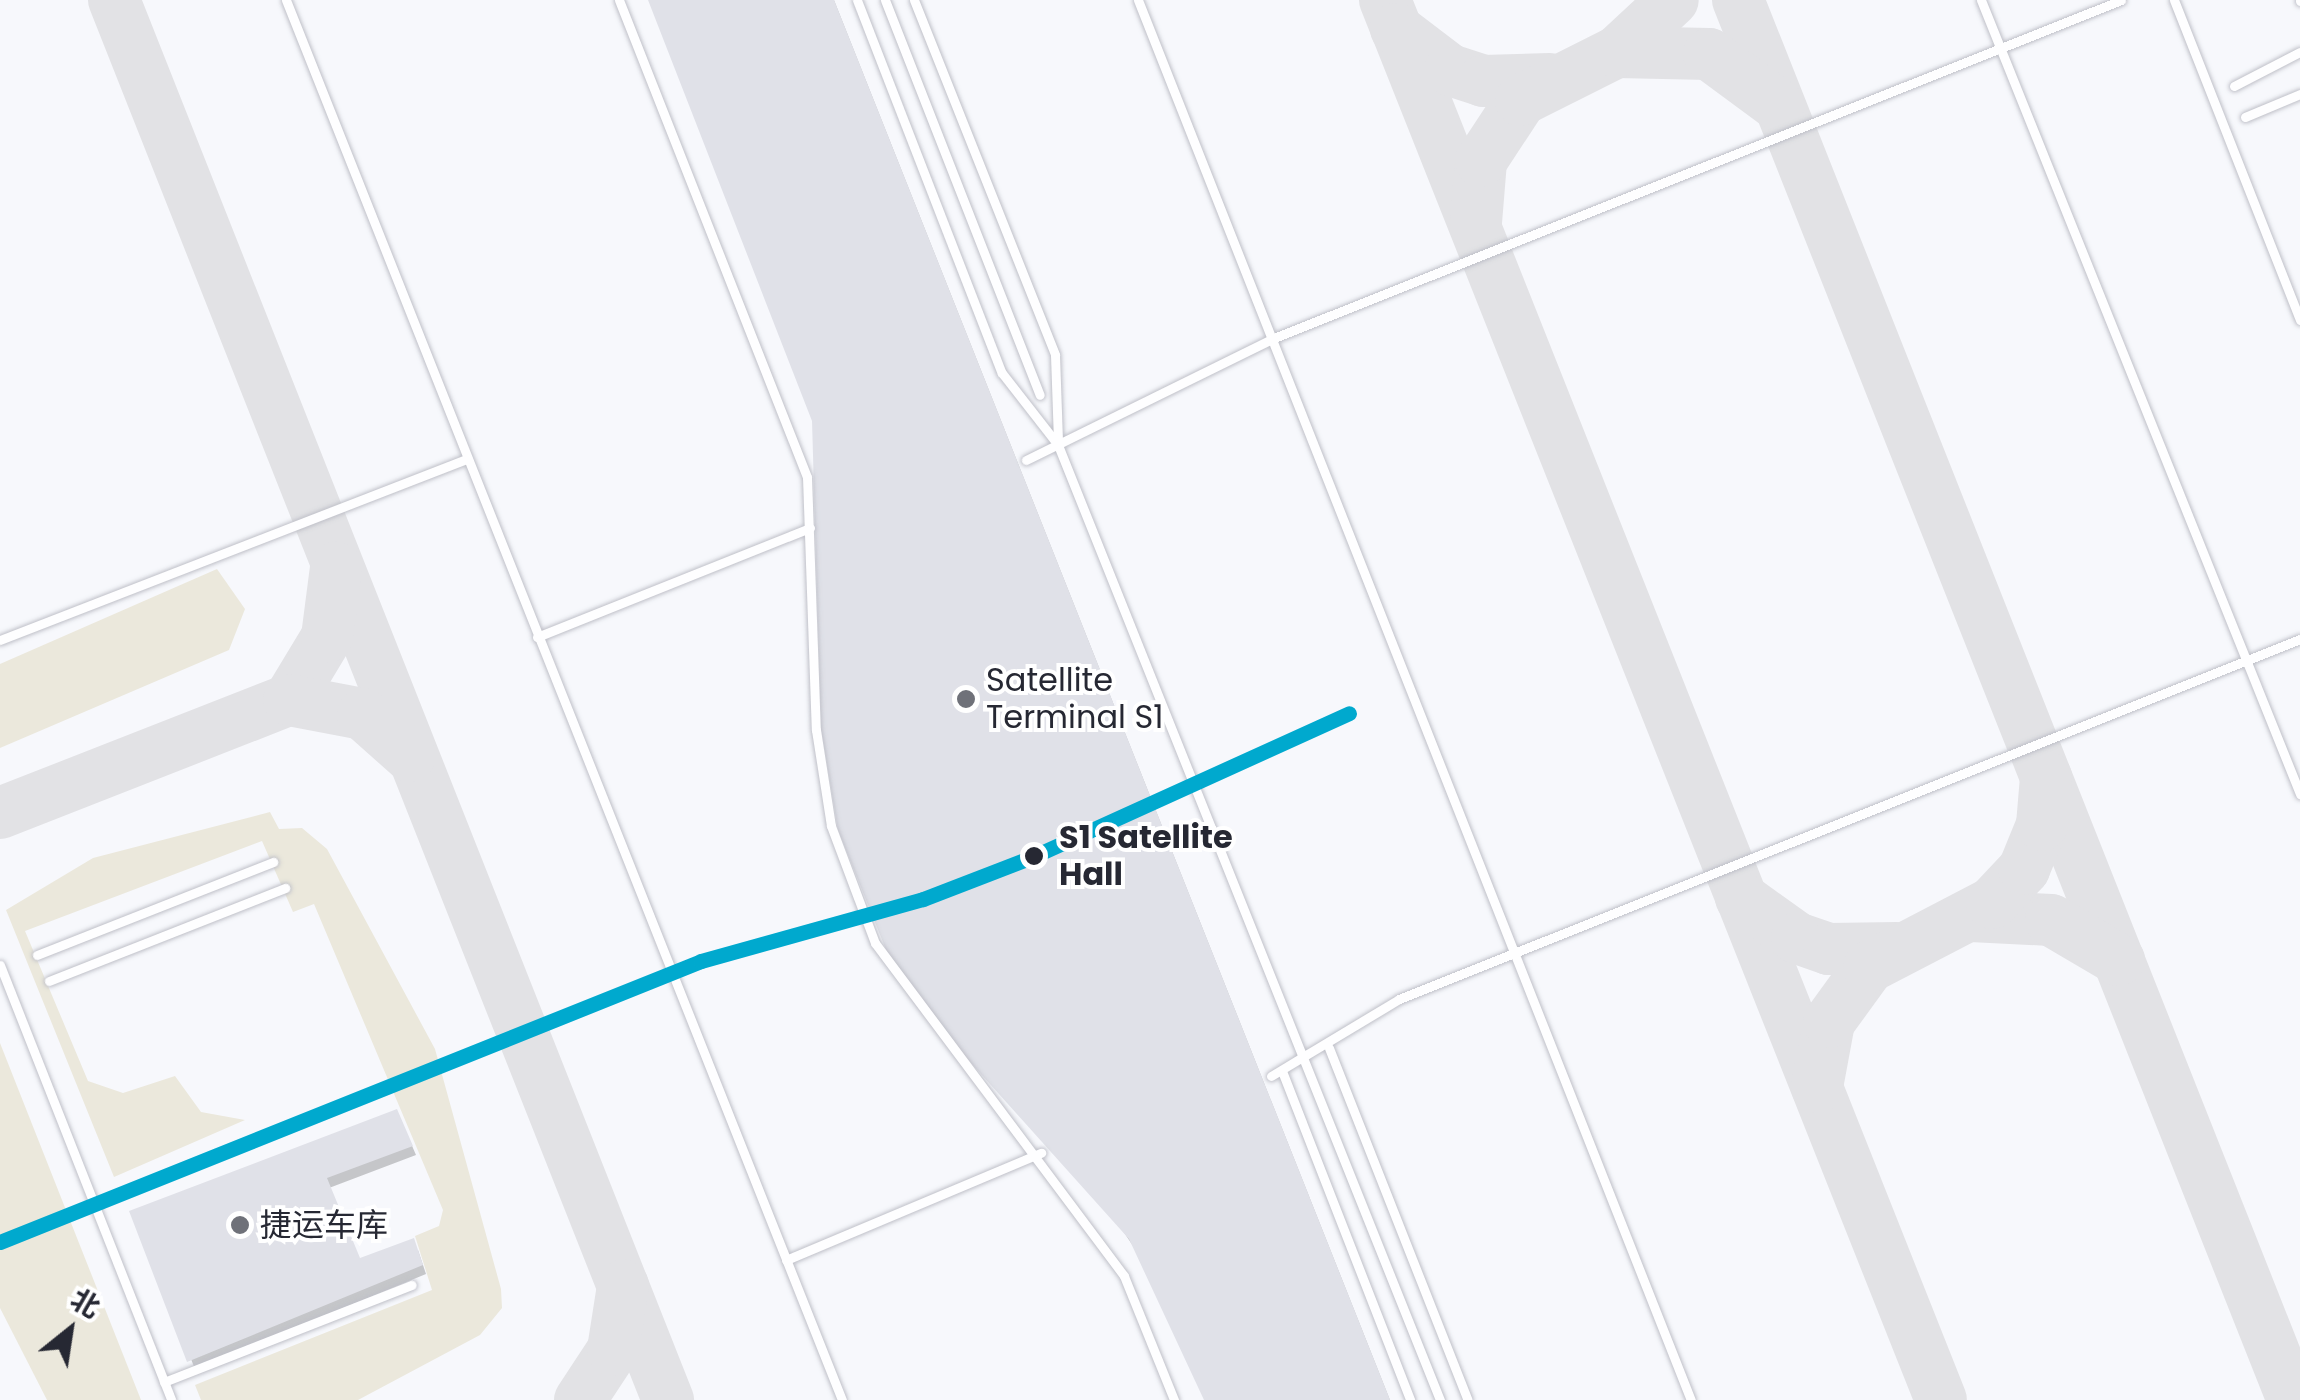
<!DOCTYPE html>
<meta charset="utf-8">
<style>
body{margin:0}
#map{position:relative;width:2300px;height:1400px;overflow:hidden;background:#f7f8fc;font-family:Poppins,"Noto Sans SC",sans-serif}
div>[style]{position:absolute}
.green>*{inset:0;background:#ebe8dc}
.shadow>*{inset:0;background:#0003}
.taxiway>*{height:52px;margin:-26px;padding:0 26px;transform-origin:26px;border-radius:26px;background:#e2e2e5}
.building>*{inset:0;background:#e0e1e8}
.roads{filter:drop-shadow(0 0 2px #bfc0c8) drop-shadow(0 0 2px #bfc0c8)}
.lane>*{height:9px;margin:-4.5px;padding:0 4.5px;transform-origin:4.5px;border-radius:4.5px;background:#fefeff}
.rail-1>*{height:15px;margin:-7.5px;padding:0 7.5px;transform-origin:7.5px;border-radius:7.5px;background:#00a9ce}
.dots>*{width:28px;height:28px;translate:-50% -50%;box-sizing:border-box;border:5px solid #fff;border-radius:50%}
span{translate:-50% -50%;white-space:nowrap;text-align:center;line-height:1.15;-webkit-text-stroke:8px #fff;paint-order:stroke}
.poi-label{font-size:32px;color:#262833}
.left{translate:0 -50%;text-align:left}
.stop-label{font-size:32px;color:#262833;font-weight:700}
.north{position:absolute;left:20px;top:1280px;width:100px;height:100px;-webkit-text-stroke:8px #fff;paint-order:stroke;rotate:30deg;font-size:28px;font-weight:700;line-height:40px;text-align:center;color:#262833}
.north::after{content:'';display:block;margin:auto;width:35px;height:45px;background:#262833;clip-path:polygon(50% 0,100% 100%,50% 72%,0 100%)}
</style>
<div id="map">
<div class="green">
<i style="clip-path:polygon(217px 569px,245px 609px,229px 650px,0 748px,0 664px)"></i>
<i style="clip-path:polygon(270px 812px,279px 829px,302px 828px,327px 849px,435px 1049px,501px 1289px,502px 1308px,480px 1335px,358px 1400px,201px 1400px,195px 1385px,432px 1290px,415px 1236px,439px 1226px,443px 1210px,314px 904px,293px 912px,262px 841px,25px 931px,88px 1081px,123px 1093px,175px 1076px,201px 1112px,245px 1120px,114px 1177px,6px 910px,93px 858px)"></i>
<i style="clip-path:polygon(0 1043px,141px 1400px,47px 1400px,0 1308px)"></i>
</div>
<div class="shadow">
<i style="clip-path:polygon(651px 0,834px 0,1390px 1400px,1207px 1400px,1165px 1294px,1123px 1231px,822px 476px,809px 400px)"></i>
<i style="clip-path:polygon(401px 1120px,416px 1155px,329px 1188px,360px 1260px,418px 1250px,426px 1274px,195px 1369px,132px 1212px)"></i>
</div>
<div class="taxiway">
<i style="left:114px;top:0;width:1506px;rotate:68.41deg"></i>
<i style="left:1385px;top:0;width:1506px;rotate:68.34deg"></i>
<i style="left:1738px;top:0;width:1506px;rotate:68.38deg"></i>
<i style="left:1396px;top:29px;width:68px;rotate:37.2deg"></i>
<i style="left:1450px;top:70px;width:35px;rotate:18deg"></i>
<i style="left:1483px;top:81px;width:67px;rotate:-1.7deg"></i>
<i style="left:1617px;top:52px;width:92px;rotate:1.2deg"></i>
<i style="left:1709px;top:54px;width:86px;rotate:36.5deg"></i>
<i style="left:1476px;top:222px;width:61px;rotate:-85.3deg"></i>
<i style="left:1481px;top:161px;width:73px;rotate:-56.7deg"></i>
<i style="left:1521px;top:100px;width:107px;rotate:-26.6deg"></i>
<i style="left:1617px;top:52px;width:76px;rotate:-42.9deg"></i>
<i style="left:289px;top:700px;width:74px;rotate:-58.9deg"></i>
<i style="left:327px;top:637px;width:70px;rotate:-82.6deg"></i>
<i style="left:0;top:813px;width:310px;rotate:-21.4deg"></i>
<i style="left:289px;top:700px;width:75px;rotate:10.7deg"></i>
<i style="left:363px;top:714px;width:63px;rotate:41.8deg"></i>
<i style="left:1741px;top:898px;width:69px;rotate:35.5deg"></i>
<i style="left:1797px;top:938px;width:34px;rotate:19deg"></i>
<i style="left:1829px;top:949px;width:68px;rotate:-0.8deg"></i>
<i style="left:1971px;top:916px;width:80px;rotate:2.9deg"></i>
<i style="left:2051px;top:920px;width:79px;rotate:30.5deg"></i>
<i style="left:1817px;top:1087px;width:66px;rotate:-79.5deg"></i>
<i style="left:1829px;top:1022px;width:68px;rotate:-54deg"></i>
<i style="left:1869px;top:967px;width:139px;rotate:-27.5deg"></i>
<i style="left:1992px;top:903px;width:47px;rotate:-46.7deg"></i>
<i style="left:2024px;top:869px;width:48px;rotate:-67.8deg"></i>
<i style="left:2042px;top:825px;width:48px;rotate:-85.2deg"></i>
<i style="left:580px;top:1400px;width:60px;rotate:-56.6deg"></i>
<i style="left:613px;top:1350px;width:65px;rotate:-81.1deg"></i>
</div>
<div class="building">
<i style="clip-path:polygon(648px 0,834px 0,1390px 1400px,1204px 1400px,1129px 1239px,946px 1035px,887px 952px,838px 830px,821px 728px,812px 421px)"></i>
<i style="clip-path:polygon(397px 1109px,413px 1146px,327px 1178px,360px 1258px,414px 1238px,423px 1265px,187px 1362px,129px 1211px)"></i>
</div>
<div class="roads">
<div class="lane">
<i style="left:286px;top:0;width:1506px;rotate:68.34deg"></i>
<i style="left:619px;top:0;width:513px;rotate:68.49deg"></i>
<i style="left:807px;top:477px;width:253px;rotate:88deg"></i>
<i style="left:816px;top:730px;width:97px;rotate:81.1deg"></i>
<i style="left:831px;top:826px;width:125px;rotate:69.4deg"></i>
<i style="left:875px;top:943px;width:416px;rotate:53.2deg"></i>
<i style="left:1124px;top:1276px;width:134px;rotate:68deg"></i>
<i style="left:857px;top:0;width:400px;rotate:68.8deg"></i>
<i style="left:1002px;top:373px;width:91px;rotate:52.1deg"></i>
<i style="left:1058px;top:445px;width:1029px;rotate:68.2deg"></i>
<i style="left:885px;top:0;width:424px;rotate:68.6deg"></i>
<i style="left:914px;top:0;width:382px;rotate:68.3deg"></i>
<i style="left:1055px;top:355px;width:87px;rotate:88deg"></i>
<i style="left:1138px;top:0;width:1505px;rotate:68.45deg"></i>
<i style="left:1981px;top:0;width:856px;rotate:68.11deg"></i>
<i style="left:2174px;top:0;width:344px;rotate:68.5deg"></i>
<i style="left:2300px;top:0;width:1px;rotate:90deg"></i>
<i style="left:2234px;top:86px;width:74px;rotate:-27.3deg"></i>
<i style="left:2245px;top:117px;width:60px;rotate:-22.7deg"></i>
<i style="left:1026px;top:460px;width:276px;rotate:-26.2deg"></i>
<i style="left:1274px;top:338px;width:912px;rotate:-21.75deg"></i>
<i style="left:537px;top:637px;width:294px;rotate:-21.8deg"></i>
<i style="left:0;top:640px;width:500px;rotate:-21.2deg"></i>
<i style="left:37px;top:955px;width:254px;rotate:-21.5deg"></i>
<i style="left:0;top:965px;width:467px;rotate:68.5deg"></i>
<i style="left:49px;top:981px;width:254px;rotate:-21.5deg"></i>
<i style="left:1329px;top:1048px;width:378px;rotate:68.5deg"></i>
<i style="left:1282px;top:1071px;width:353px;rotate:68.7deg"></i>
<i style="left:1271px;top:1076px;width:149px;rotate:-31deg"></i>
<i style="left:1399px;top:999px;width:970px;rotate:-21.78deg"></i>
<i style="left:786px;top:1260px;width:277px;rotate:-22.8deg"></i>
<i style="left:164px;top:1382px;width:266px;rotate:-21.4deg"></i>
</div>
</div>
<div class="rail-1">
<i style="left:0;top:1242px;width:755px;rotate:-21.84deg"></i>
<i style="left:701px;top:961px;width:230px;rotate:-15.6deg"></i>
<i style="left:923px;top:899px;width:117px;rotate:-21.1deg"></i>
<i style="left:1032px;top:857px;width:348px;rotate:-24.4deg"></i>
</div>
<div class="dots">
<i style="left:966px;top:699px;background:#6f7179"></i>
<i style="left:1034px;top:856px;background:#262833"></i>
<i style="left:240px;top:1225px;background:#6f7179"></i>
</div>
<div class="poi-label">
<span class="left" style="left:986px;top:699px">Satellite<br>Terminal S1</span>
<span class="left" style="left:260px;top:1225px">捷运车库</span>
</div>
<div class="stop-label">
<span class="left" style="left:1059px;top:856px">S1 Satellite<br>Hall</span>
</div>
<div class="north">北</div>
</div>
